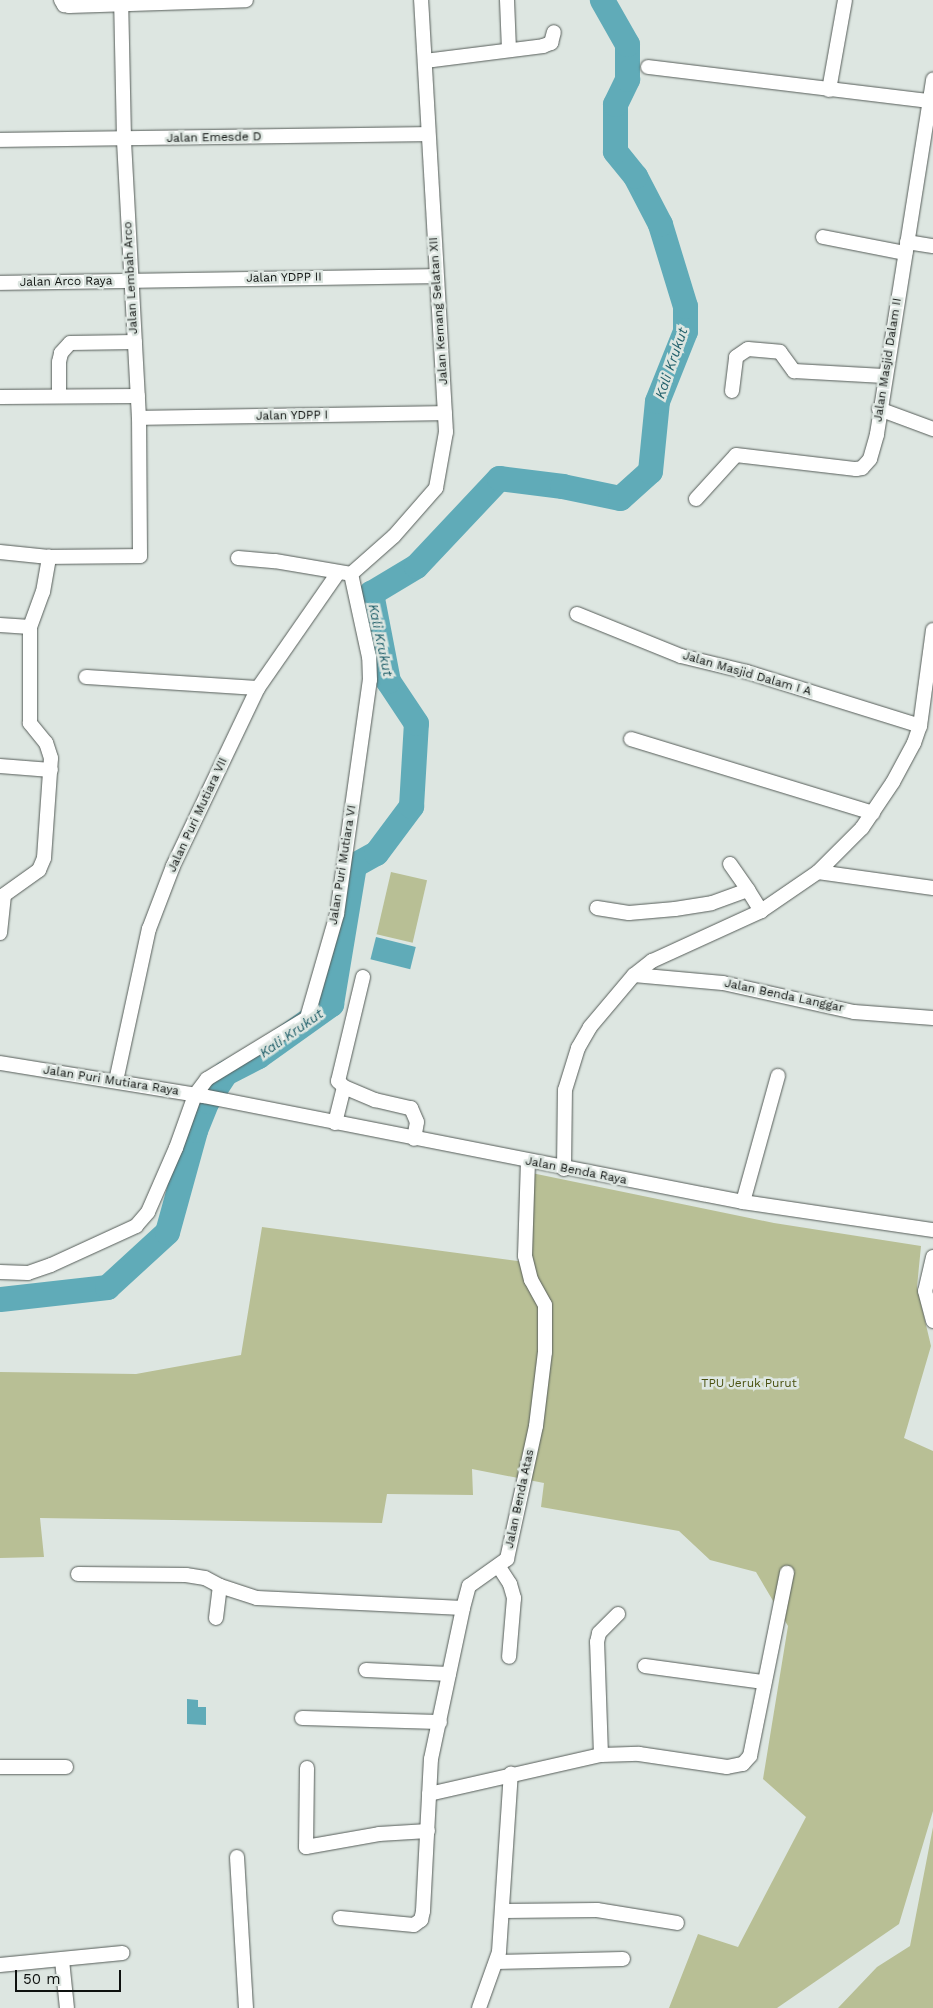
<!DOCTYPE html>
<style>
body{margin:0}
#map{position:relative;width:933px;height:2008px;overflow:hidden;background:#dde6e1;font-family:"Work Sans",sans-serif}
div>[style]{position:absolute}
.green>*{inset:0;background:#b8bf95;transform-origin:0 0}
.water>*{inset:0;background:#60abb8;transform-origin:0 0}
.river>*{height:25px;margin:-12.5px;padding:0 12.5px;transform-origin:12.5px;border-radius:12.5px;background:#60abb8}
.roads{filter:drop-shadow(0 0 1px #565d59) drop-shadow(0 0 1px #565d59)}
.minor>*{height:14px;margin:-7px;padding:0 7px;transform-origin:7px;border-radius:7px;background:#fff}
span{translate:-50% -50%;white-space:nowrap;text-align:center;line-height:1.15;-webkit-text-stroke:5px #dde6e1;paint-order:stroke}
.street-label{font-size:12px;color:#0e110f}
.park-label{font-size:12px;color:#4a5110}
.water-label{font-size:14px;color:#23616b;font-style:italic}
.scale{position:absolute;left:15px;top:1970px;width:106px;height:22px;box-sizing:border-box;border:2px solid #0e110f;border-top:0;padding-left:6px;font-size:15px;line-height:18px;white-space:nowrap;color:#0e110f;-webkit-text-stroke:4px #dde6e1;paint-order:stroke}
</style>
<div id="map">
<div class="green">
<i style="left:391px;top:872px;width:37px;height:64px;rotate:13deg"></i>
<i style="clip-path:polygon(522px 1171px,774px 1223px,921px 1246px,917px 1287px,931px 1346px,904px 1438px,933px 1451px,933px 1811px,899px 1924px,777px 2008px,669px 2008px,698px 1934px,738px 1947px,806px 1817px,763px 1779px,788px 1626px,756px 1572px,710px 1560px,679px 1531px,541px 1507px,544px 1483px,472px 1469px,473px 1495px,387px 1494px,382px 1523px,40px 1518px,44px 1557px,0 1558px,0 1372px,136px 1374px,241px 1355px,262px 1227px,525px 1262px)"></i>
<i style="clip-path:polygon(933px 1827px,933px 2008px,838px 2008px,877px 1967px,910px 1946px)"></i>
</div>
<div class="water">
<i style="left:376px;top:937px;width:41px;height:23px;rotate:14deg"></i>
<i style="clip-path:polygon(187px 1699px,198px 1700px,198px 1707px,206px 1707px,206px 1725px,187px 1724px)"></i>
</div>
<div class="river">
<i style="left:0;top:1299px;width:108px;rotate:-6.4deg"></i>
<i style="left:107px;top:1287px;width:81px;rotate:-42.5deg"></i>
<i style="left:167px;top:1232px;width:106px;rotate:-74.6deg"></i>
<i style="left:195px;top:1130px;width:31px;rotate:-68deg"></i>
<i style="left:207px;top:1101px;width:33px;rotate:-57deg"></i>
<i style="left:225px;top:1073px;width:37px;rotate:-27deg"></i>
<i style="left:258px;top:1056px;width:90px;rotate:-35.5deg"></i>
<i style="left:331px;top:1004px;width:141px;rotate:-80.6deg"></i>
<i style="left:354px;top:865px;width:25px;rotate:-29deg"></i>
<i style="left:376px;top:853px;width:59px;rotate:-53.3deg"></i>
<i style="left:411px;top:806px;width:83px;rotate:-86.6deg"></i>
<i style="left:416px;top:723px;width:50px;rotate:-123.7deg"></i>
<i style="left:388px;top:681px;width:90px;rotate:-100.9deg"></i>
<i style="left:371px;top:593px;width:52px;rotate:-31deg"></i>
<i style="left:416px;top:566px;width:121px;rotate:-46.7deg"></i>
<i style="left:499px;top:478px;width:64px;rotate:7.2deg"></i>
<i style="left:562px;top:486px;width:59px;rotate:11.7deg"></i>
<i style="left:620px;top:498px;width:40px;rotate:-42deg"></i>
<i style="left:650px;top:471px;width:70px;rotate:-84.3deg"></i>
<i style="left:657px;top:401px;width:75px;rotate:-68.2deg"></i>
<i style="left:685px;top:331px;width:25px;rotate:-90deg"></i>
<i style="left:685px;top:306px;width:86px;rotate:-107deg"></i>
<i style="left:660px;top:224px;width:54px;rotate:-117.5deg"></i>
<i style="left:635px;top:176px;width:32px;rotate:-129deg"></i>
<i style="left:615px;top:151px;width:47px;rotate:-90deg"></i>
<i style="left:615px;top:104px;width:28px;rotate:-64deg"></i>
<i style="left:627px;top:79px;width:35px;rotate:-90deg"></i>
<i style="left:627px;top:44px;width:51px;rotate:-119.6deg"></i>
</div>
<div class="roads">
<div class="minor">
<i style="left:61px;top:0;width:6px;rotate:59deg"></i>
<i style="left:64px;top:5px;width:5px;rotate:11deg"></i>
<i style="left:69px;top:6px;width:177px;rotate:-1.9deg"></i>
<i style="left:507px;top:0;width:49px;rotate:87.7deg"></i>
<i style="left:425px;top:61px;width:119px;rotate:-7.2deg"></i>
<i style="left:543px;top:46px;width:9px;rotate:-21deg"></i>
<i style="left:551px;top:43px;width:11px;rotate:-75deg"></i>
<i style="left:648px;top:67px;width:285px;rotate:6.9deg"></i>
<i style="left:829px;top:90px;width:91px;rotate:-79.9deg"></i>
<i style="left:0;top:140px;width:427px;rotate:-0.8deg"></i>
<i style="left:823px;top:237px;width:84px;rotate:11deg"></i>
<i style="left:907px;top:242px;width:26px;rotate:9deg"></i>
<i style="left:0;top:283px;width:436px;rotate:-0.9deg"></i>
<i style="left:732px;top:391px;width:34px;rotate:-83deg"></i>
<i style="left:736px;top:357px;width:14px;rotate:-34deg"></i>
<i style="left:748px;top:349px;width:32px;rotate:5deg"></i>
<i style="left:780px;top:352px;width:24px;rotate:54deg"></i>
<i style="left:794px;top:371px;width:90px;rotate:3.2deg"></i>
<i style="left:59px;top:396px;width:34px;rotate:-90deg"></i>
<i style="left:59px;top:362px;width:9px;rotate:-77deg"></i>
<i style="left:61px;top:353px;width:13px;rotate:-48deg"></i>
<i style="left:70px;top:343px;width:65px;rotate:-0.9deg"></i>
<i style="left:0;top:397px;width:138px;rotate:-0.4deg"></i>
<i style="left:879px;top:409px;width:58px;rotate:20.3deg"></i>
<i style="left:139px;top:418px;width:306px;rotate:-0.9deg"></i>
<i style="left:696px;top:499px;width:59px;rotate:-47.7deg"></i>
<i style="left:736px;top:455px;width:121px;rotate:6.7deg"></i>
<i style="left:856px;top:469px;width:6px;rotate:-9deg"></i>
<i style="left:862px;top:468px;width:12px;rotate:-48deg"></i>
<i style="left:870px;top:459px;width:26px;rotate:-74deg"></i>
<i style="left:877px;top:434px;width:359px;rotate:-81deg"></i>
<i style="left:0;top:552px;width:49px;rotate:5.8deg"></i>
<i style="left:238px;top:558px;width:37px;rotate:5deg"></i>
<i style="left:275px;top:561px;width:77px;rotate:9.7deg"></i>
<i style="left:351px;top:574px;width:57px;rotate:-41.5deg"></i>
<i style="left:394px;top:536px;width:64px;rotate:-48.8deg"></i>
<i style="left:436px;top:488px;width:57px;rotate:-79.9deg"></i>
<i style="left:446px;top:432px;width:433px;rotate:-93.3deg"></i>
<i style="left:577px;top:614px;width:112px;rotate:22deg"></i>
<i style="left:681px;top:656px;width:68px;rotate:13.6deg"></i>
<i style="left:747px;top:672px;width:181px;rotate:17.3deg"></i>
<i style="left:0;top:625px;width:30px;rotate:4deg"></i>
<i style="left:86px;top:677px;width:172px;rotate:3.7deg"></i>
<i style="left:631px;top:739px;width:253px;rotate:17deg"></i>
<i style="left:0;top:766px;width:51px;rotate:4.5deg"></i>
<i style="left:730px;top:864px;width:32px;rotate:55deg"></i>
<i style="left:818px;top:872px;width:116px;rotate:7.9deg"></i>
<i style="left:597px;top:908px;width:32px;rotate:9deg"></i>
<i style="left:629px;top:913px;width:46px;rotate:-5deg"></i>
<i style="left:675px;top:909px;width:37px;rotate:-9deg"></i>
<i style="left:712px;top:903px;width:38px;rotate:-20deg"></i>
<i style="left:748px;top:890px;width:25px;rotate:58deg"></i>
<i style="left:0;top:933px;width:38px;rotate:-84deg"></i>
<i style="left:4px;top:895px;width:43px;rotate:-35.5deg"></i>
<i style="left:39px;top:870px;width:13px;rotate:-67deg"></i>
<i style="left:44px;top:858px;width:100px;rotate:-86deg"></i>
<i style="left:51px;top:758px;width:16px;rotate:-108deg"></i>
<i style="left:46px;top:743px;width:26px;rotate:-129deg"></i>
<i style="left:30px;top:723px;width:96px;rotate:-90deg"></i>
<i style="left:30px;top:627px;width:37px;rotate:-70deg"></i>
<i style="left:43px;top:592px;width:36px;rotate:-80deg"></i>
<i style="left:49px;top:557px;width:91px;rotate:-0.6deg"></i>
<i style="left:140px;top:556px;width:138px;rotate:-90.4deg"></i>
<i style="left:139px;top:418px;width:279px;rotate:-93.1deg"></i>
<i style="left:124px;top:139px;width:139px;rotate:-91.2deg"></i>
<i style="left:634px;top:975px;width:89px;rotate:5.1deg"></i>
<i style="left:723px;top:983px;width:134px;rotate:12.5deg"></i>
<i style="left:854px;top:1012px;width:79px;rotate:4.3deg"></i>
<i style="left:363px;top:977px;width:107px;rotate:103.5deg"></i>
<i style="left:338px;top:1081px;width:8px;rotate:45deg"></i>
<i style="left:344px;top:1087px;width:34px;rotate:23deg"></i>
<i style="left:375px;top:1100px;width:37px;rotate:13deg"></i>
<i style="left:411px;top:1108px;width:15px;rotate:67deg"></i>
<i style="left:417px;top:1122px;width:17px;rotate:100deg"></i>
<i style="left:0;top:1063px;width:206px;rotate:9.2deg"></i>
<i style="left:203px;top:1096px;width:550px;rotate:11.11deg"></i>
<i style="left:743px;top:1202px;width:192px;rotate:8.4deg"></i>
<i style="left:116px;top:1081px;width:156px;rotate:-77.8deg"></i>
<i style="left:149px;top:929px;width:67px;rotate:-69.1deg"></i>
<i style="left:173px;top:866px;width:197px;rotate:-64.5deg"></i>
<i style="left:258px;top:688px;width:140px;rotate:-55.2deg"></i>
<i style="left:335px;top:1123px;width:37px;rotate:-76deg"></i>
<i style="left:564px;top:1169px;width:79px;rotate:-89.3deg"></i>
<i style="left:565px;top:1090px;width:44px;rotate:-72.8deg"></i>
<i style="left:578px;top:1048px;width:24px;rotate:-60deg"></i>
<i style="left:590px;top:1027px;width:68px;rotate:-49.8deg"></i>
<i style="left:634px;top:975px;width:23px;rotate:-38deg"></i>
<i style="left:652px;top:961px;width:120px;rotate:-24.6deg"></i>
<i style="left:761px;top:911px;width:69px;rotate:-34.4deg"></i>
<i style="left:818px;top:872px;width:62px;rotate:-45deg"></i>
<i style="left:862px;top:828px;width:55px;rotate:-56deg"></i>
<i style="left:893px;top:782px;width:44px;rotate:-61.7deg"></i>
<i style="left:914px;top:743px;width:18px;rotate:-71deg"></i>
<i style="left:920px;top:726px;width:97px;rotate:-82.3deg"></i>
<i style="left:743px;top:1202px;width:131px;rotate:-74.5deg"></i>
<i style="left:933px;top:1257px;width:35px;rotate:103deg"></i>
<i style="left:925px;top:1291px;width:31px;rotate:75deg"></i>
<i style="left:0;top:1272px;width:28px;rotate:2deg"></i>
<i style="left:28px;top:1273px;width:24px;rotate:-19deg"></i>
<i style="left:51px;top:1265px;width:94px;rotate:-24.6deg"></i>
<i style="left:136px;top:1226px;width:18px;rotate:-49deg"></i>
<i style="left:148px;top:1212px;width:70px;rotate:-66.4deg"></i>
<i style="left:176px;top:1148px;width:56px;rotate:-70.3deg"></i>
<i style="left:195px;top:1095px;width:20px;rotate:-53deg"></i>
<i style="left:207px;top:1079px;width:117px;rotate:-31.4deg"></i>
<i style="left:307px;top:1018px;width:108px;rotate:-73.9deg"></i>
<i style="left:337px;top:914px;width:236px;rotate:-82deg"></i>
<i style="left:370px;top:680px;width:23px;rotate:-92deg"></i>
<i style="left:369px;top:657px;width:85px;rotate:-102.2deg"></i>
<i style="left:499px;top:1567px;width:20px;rotate:57deg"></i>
<i style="left:510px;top:1584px;width:15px;rotate:74deg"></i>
<i style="left:514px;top:1598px;width:59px;rotate:94.8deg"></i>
<i style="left:78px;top:1574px;width:108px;rotate:0.5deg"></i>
<i style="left:186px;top:1575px;width:19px;rotate:9deg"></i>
<i style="left:205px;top:1578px;width:17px;rotate:28deg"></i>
<i style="left:216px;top:1618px;width:32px;rotate:-83deg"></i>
<i style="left:220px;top:1586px;width:39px;rotate:18deg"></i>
<i style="left:257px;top:1598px;width:206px;rotate:2.8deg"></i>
<i style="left:645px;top:1666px;width:120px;rotate:7.7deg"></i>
<i style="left:366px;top:1670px;width:83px;rotate:2.8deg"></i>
<i style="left:302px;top:1718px;width:138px;rotate:1.7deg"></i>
<i style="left:601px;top:1755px;width:113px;rotate:-92deg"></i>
<i style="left:597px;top:1642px;width:9px;rotate:-77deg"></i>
<i style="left:599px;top:1633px;width:27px;rotate:-45deg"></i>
<i style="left:0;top:1767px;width:66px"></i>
<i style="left:307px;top:1768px;width:79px;rotate:90.7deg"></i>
<i style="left:306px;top:1847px;width:74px;rotate:-10.1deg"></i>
<i style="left:379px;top:1834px;width:49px;rotate:-3.5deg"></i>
<i style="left:429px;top:1794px;width:176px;rotate:-12.8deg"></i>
<i style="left:601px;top:1755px;width:38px;rotate:-2deg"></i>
<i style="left:639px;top:1754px;width:89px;rotate:8.4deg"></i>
<i style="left:727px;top:1767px;width:16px;rotate:-11deg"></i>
<i style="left:743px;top:1764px;width:11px;rotate:-49deg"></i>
<i style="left:750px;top:1756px;width:187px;rotate:-78.6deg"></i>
<i style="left:237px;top:1857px;width:151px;rotate:86.6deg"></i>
<i style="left:504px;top:1911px;width:93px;rotate:-0.6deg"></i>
<i style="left:597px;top:1910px;width:81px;rotate:9.2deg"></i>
<i style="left:340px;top:1918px;width:74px;rotate:5.4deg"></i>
<i style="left:414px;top:1925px;width:9px;rotate:-36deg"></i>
<i style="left:421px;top:1920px;width:9px;rotate:-77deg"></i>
<i style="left:423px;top:1911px;width:152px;rotate:-87deg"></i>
<i style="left:431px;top:1759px;width:154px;rotate:-78deg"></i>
<i style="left:463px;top:1608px;width:23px;rotate:-75deg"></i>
<i style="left:469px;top:1586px;width:47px;rotate:-35.4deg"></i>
<i style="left:507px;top:1559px;width:136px;rotate:-77.7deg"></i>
<i style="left:536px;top:1426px;width:75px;rotate:-83.1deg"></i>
<i style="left:545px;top:1352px;width:47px;rotate:-90deg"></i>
<i style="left:545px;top:1305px;width:29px;rotate:-119deg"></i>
<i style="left:531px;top:1280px;width:25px;rotate:-104deg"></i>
<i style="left:525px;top:1256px;width:94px;rotate:-88.2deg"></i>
<i style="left:62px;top:1960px;width:48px;rotate:84.1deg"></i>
<i style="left:496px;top:1962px;width:127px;rotate:-1.4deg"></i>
<i style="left:0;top:1965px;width:123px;rotate:-5.6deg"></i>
<i style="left:479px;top:2008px;width:59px;rotate:-70.3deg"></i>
<i style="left:499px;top:1952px;width:179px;rotate:-86.2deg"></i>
</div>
</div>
<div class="street-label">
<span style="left:214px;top:138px;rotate:-1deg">Jalan Emesde D</span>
<span style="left:131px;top:278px;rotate:-93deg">Jalan Lembah Arco</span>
<span style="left:284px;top:278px;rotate:-1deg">Jalan YDPP II</span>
<span style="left:66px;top:282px;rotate:-1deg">Jalan Arco Raya</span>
<span style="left:439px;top:311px;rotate:-94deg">Jalan Kemang Selatan XII</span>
<span style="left:888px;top:360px;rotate:-81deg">Jalan Masjid Dalam II</span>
<span style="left:292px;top:416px;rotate:-1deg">Jalan YDPP I</span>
<span style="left:747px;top:674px;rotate:16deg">Jalan Masjid Dalam I A</span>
<span style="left:198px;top:815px;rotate:-65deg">Jalan Puri Mutiara VII</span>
<span style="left:343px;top:865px;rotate:-81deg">Jalan Puri Mutiara VI</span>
<span style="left:784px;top:996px;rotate:12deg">Jalan Benda Langgar</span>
<span style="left:111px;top:1081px;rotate:9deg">Jalan Puri Mutiara Raya</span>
<span style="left:576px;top:1171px;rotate:11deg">Jalan Benda Raya</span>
<span style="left:520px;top:1499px;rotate:-78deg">Jalan Benda Atas</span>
</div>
<div class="park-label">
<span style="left:749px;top:1384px">TPU Jeruk Purut</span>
</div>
<div class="water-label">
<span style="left:671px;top:363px;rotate:-71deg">Kali Krukut</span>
<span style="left:381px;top:640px;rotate:78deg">Kali Krukut</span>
<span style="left:291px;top:1033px;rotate:-35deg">Kali Krukut</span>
</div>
<div class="scale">50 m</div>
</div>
